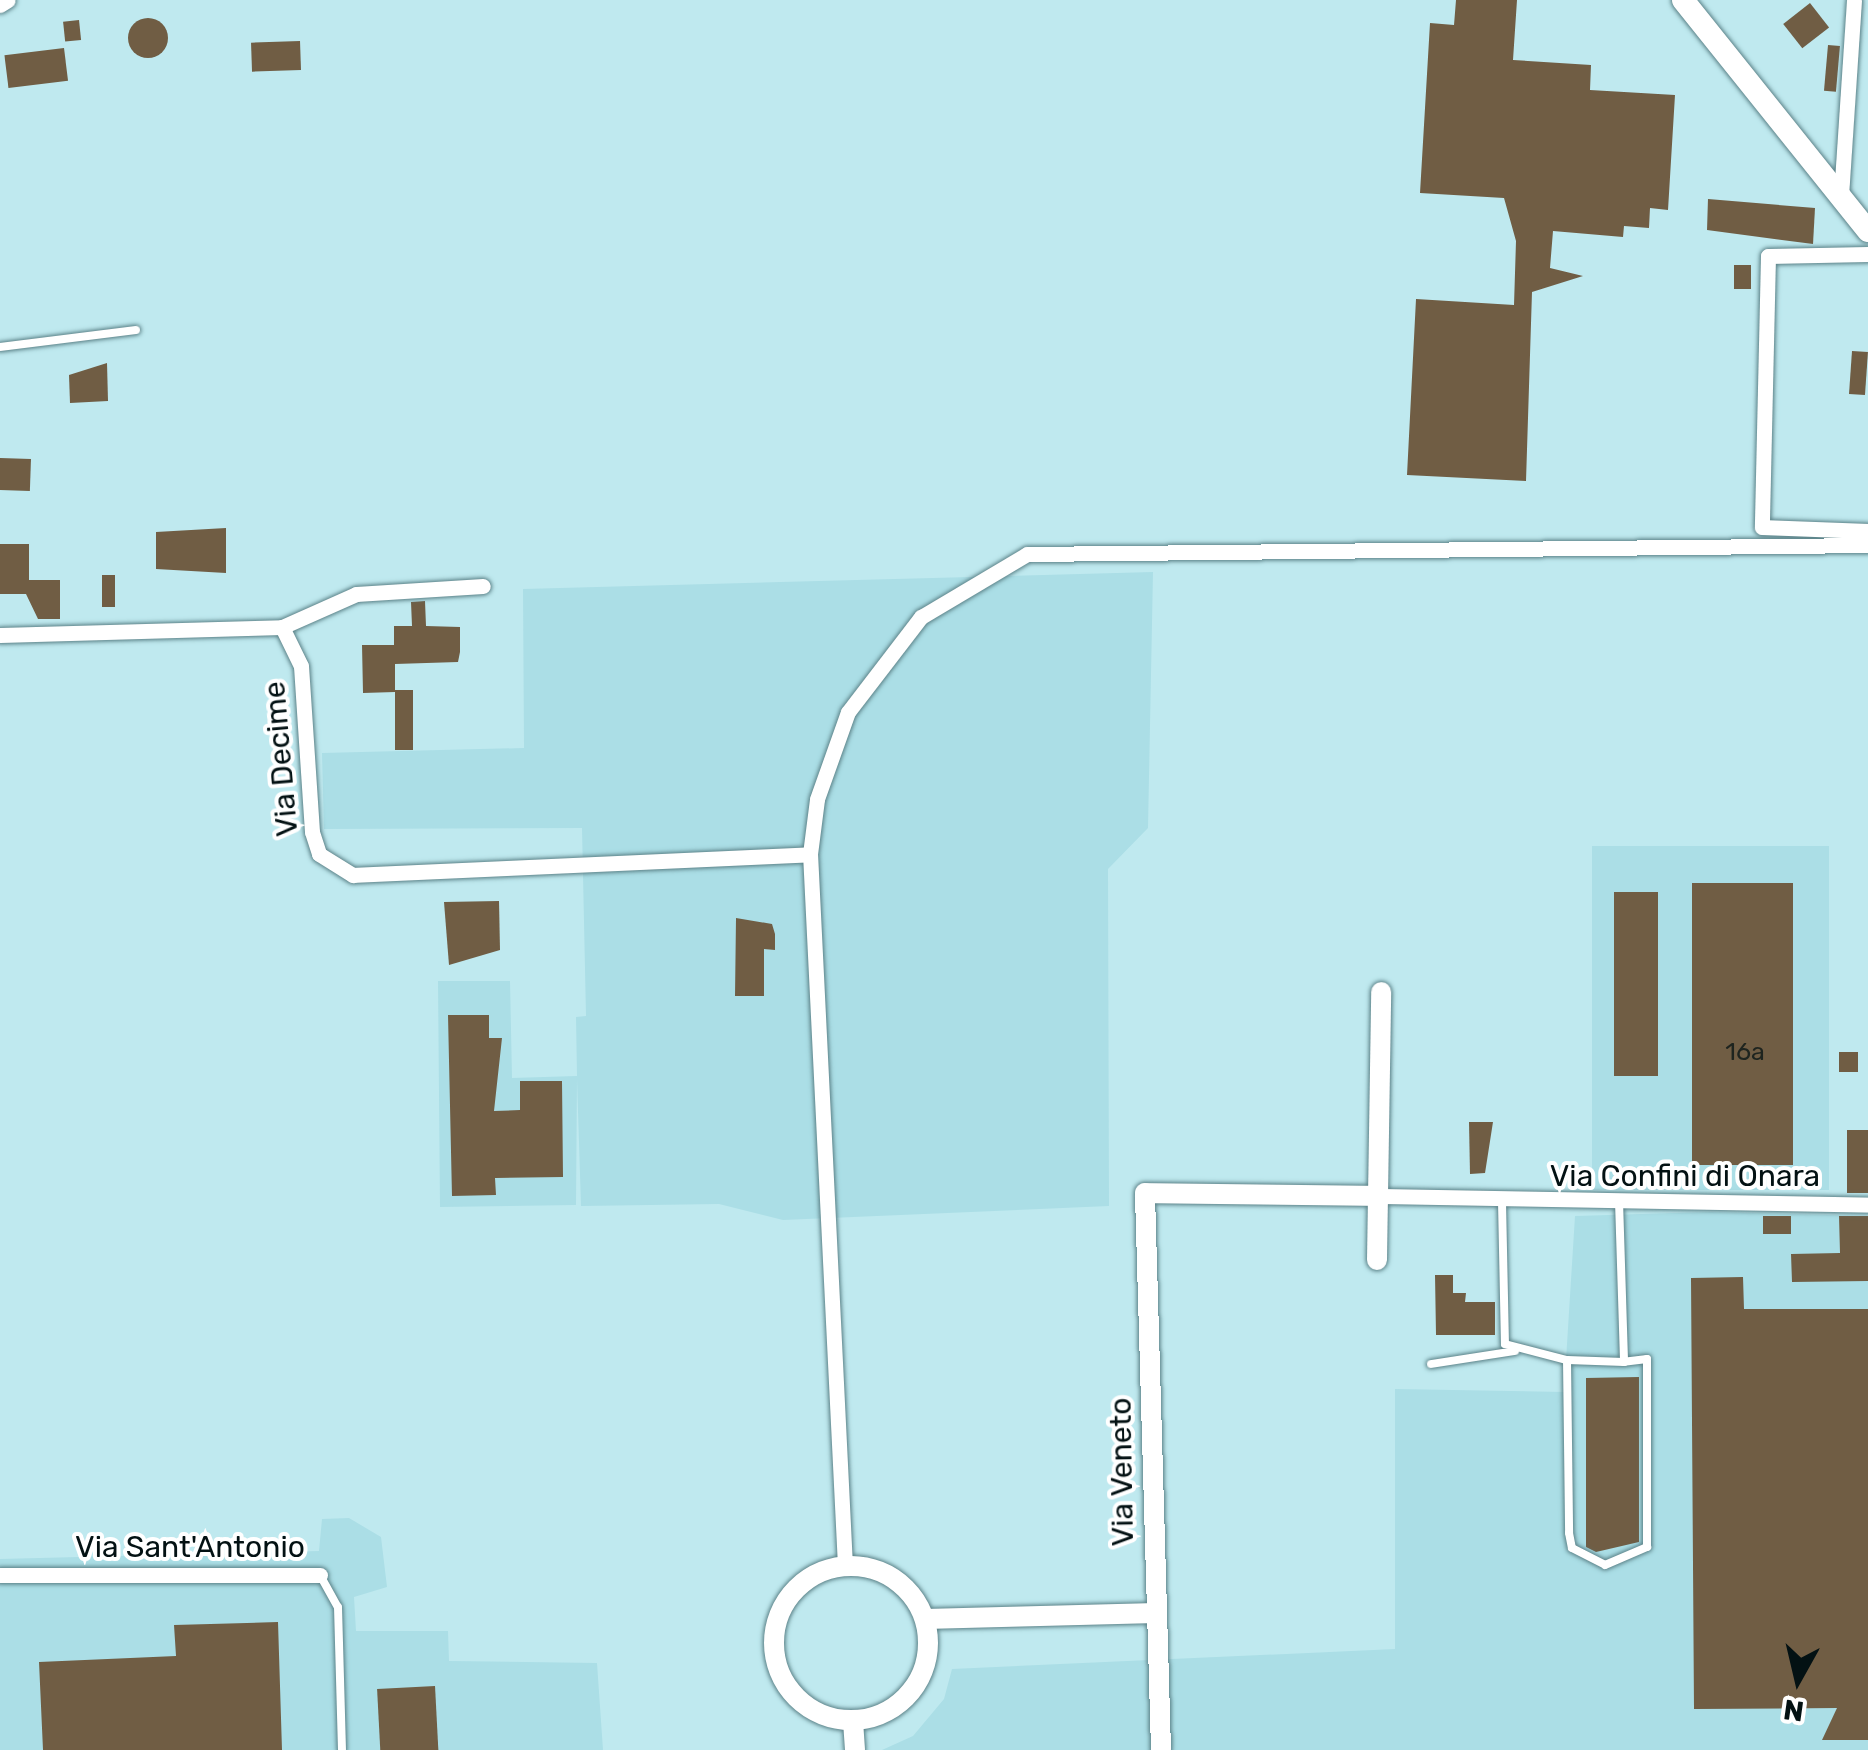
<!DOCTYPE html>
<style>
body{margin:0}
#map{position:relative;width:1868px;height:1750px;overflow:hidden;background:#bfe9ef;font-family:Rubik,sans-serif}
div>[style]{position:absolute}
.built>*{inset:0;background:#abdee6;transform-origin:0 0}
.building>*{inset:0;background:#705d44;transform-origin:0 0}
.round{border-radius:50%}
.roads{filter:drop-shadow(0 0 2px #5b8288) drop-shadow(0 0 2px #5b8288)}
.service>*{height:8px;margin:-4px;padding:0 4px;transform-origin:4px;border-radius:4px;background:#fff}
.minor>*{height:15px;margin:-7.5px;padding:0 7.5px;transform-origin:7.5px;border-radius:7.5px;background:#fff}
.tertiary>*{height:20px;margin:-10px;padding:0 10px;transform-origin:10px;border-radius:10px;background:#fff}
.tertiary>.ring{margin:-10px;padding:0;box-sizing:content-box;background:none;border:20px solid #fff;border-radius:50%}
.secondary>*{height:22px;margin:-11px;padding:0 11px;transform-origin:11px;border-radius:11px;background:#fff}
span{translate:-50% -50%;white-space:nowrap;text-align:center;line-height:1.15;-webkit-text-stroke:8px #fff;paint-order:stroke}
.number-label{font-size:25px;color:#1e241f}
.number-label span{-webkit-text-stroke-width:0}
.street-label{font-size:30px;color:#031113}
.north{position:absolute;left:1748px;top:1630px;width:100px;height:100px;-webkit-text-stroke:8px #fff;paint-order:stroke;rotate:188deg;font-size:28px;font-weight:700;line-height:40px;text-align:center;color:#031113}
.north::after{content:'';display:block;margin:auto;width:35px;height:45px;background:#031113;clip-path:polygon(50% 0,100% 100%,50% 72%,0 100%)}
</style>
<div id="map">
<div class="built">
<i style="clip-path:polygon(1153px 572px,1148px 828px,1108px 869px,1109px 1206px,783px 1220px,719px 1204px,581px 1206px,577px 1079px,576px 1205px,440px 1207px,438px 981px,510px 981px,512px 1078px,577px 1076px,576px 1017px,586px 1016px,582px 828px,324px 829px,322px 753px,524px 748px,523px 589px)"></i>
<i style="left:1829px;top:846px;width:344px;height:237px;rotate:90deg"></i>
<i style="clip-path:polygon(1710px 1212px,1868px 1216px,1868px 1750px,882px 1750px,913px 1736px,944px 1699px,952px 1669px,1395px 1649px,1395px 1389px,1564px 1392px,1575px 1216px)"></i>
<i style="clip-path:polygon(349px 1518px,381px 1537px,387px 1587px,354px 1597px,356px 1631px,448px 1631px,449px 1661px,597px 1663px,603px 1750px,0 1750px,0 1559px,319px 1551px,322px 1519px)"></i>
</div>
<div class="building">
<i style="clip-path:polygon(1456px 0,1517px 0,1513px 60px,1591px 65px,1590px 90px,1675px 95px,1668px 210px,1650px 208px,1649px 228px,1624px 226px,1623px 237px,1553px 231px,1550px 268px,1583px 276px,1532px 292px,1526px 481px,1407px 475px,1416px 299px,1514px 305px,1516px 241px,1504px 198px,1420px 193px,1430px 23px,1454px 25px)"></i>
<i style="left:1810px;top:3px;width:31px;height:34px;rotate:52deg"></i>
<i class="round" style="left:128px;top:18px;width:40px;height:40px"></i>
<i style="left:79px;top:20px;width:20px;height:16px;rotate:84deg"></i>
<i style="left:300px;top:41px;width:29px;height:49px;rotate:88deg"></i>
<i style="left:1828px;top:45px;width:12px;height:46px;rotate:5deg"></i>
<i style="left:64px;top:48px;width:33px;height:60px;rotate:83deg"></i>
<i style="clip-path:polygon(1708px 199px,1815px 208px,1813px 244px,1707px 230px)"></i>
<i style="left:1734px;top:265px;width:17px;height:24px"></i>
<i style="left:1852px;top:351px;width:16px;height:43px;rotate:4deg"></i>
<i style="clip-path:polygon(107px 363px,108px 401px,70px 403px,69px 375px)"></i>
<i style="left:0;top:458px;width:31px;height:32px;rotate:2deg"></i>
<i style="clip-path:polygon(226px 528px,226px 573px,156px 569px,156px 532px)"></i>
<i style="clip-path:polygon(0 544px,29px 544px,29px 580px,60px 580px,60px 619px,38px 619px,26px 594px,0 594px)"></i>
<i style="left:102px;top:575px;width:13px;height:32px"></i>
<i style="clip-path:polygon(425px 601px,426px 626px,460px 627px,460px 652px,458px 662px,395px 664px,395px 690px,413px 690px,413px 750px,395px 750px,395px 692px,363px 693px,362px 645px,394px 645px,394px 626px,412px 626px,411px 602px)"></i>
<i style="left:1692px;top:883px;width:101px;height:282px"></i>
<i style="left:1658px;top:892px;width:184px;height:44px;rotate:90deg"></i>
<i style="clip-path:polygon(499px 901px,500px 950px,449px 965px,444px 902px)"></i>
<i style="clip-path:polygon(736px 918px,772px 924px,775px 934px,775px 950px,764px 949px,764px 996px,735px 996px)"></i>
<i style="clip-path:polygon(448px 1015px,489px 1015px,489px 1038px,502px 1038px,494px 1111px,520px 1110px,520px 1081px,562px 1081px,563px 1177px,495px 1178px,496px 1195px,452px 1196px)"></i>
<i style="left:1839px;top:1052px;width:19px;height:20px"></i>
<i style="clip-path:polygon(1469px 1122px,1493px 1122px,1485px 1173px,1470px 1174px)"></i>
<i style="left:1847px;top:1130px;width:21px;height:63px"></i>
<i style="left:1763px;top:1216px;width:28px;height:18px"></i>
<i style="clip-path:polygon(1839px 1216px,1868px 1216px,1868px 1281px,1792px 1282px,1791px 1254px,1840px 1253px)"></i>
<i style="clip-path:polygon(1435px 1275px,1453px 1275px,1453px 1293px,1466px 1293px,1465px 1302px,1495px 1302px,1495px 1335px,1436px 1335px)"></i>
<i style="clip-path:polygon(1743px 1277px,1744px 1309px,1868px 1309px,1868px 1740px,1822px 1740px,1837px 1708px,1694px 1709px,1691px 1278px)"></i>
<i style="clip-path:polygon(1639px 1377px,1639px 1542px,1596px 1552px,1586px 1547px,1586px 1378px)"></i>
<i style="clip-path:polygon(278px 1622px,282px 1750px,43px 1750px,39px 1662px,176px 1656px,174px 1625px)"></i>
<i style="left:435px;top:1686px;width:64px;height:58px;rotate:87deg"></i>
</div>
<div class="roads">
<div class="service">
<i style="left:0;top:347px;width:137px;rotate:-7.1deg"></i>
<i style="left:1619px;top:1201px;width:161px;rotate:88.2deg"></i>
<i style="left:1624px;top:1362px;width:57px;rotate:-178deg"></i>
<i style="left:1567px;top:1360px;width:173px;rotate:89.3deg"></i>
<i style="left:1569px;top:1533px;width:15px;rotate:79deg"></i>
<i style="left:1572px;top:1548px;width:37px;rotate:27deg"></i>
<i style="left:1605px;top:1565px;width:46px;rotate:-23.2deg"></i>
<i style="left:1647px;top:1547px;width:188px;rotate:-90deg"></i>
<i style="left:1647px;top:1359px;width:23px;rotate:173deg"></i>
<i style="left:1502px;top:1202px;width:142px;rotate:88.8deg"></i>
<i style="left:1505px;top:1344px;width:64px;rotate:14.5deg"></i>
<i style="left:1431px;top:1364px;width:85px;rotate:-8.8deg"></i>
<i style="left:320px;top:1575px;width:37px;rotate:61deg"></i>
<i style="left:338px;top:1607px;width:143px;rotate:88.4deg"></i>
</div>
<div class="minor">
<i style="left:0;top:5px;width:9px;rotate:-32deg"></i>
<i style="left:1841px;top:196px;width:196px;rotate:-86.2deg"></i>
<i style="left:1868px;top:254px;width:100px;rotate:178.9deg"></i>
<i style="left:1768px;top:256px;width:271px;rotate:91.3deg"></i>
<i style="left:1762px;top:527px;width:106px;rotate:2.2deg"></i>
<i style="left:282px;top:627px;width:81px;rotate:-24deg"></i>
<i style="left:356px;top:594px;width:127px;rotate:-3.6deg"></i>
<i style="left:0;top:635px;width:282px;rotate:-1.6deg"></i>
<i style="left:282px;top:627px;width:43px;rotate:64deg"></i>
<i style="left:301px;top:666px;width:166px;rotate:86.2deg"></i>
<i style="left:312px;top:832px;width:23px;rotate:72deg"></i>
<i style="left:319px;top:854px;width:40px;rotate:32deg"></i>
<i style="left:353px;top:875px;width:457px;rotate:-2.6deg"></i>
<i style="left:1375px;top:1196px;width:493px;rotate:1deg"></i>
<i style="left:845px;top:1566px;width:713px;rotate:-92.81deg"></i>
<i style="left:810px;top:854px;width:55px;rotate:-82.7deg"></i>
<i style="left:817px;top:799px;width:92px;rotate:-70.4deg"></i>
<i style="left:848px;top:712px;width:120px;rotate:-52.5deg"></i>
<i style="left:921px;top:617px;width:123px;rotate:-30.7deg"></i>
<i style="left:1027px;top:554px;width:841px;rotate:-0.61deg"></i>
<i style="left:0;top:1575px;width:320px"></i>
</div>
<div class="tertiary">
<i style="left:1377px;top:1260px;width:268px;rotate:-89.1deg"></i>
<i class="ring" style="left:774px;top:1566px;width:134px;height:134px"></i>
<i style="left:925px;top:1619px;width:231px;rotate:-1.5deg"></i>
<i style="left:853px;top:1721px;width:29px;rotate:86deg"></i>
<i style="left:1161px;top:1750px;width:557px;rotate:-91.65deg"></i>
<i style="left:1145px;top:1193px;width:230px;rotate:0.7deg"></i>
</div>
<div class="secondary">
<i style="left:1683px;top:0;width:296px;rotate:51.3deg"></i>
</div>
</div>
<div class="number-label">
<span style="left:1745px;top:1052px">16a</span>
</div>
<div class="street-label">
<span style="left:281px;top:759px;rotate:-95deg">Via Decime</span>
<span style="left:1685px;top:1176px">Via Confini di Onara</span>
<span style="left:1122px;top:1472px;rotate:-91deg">Via Veneto</span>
<span style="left:190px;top:1547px">Via Sant'Antonio</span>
</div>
<div class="north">N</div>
</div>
